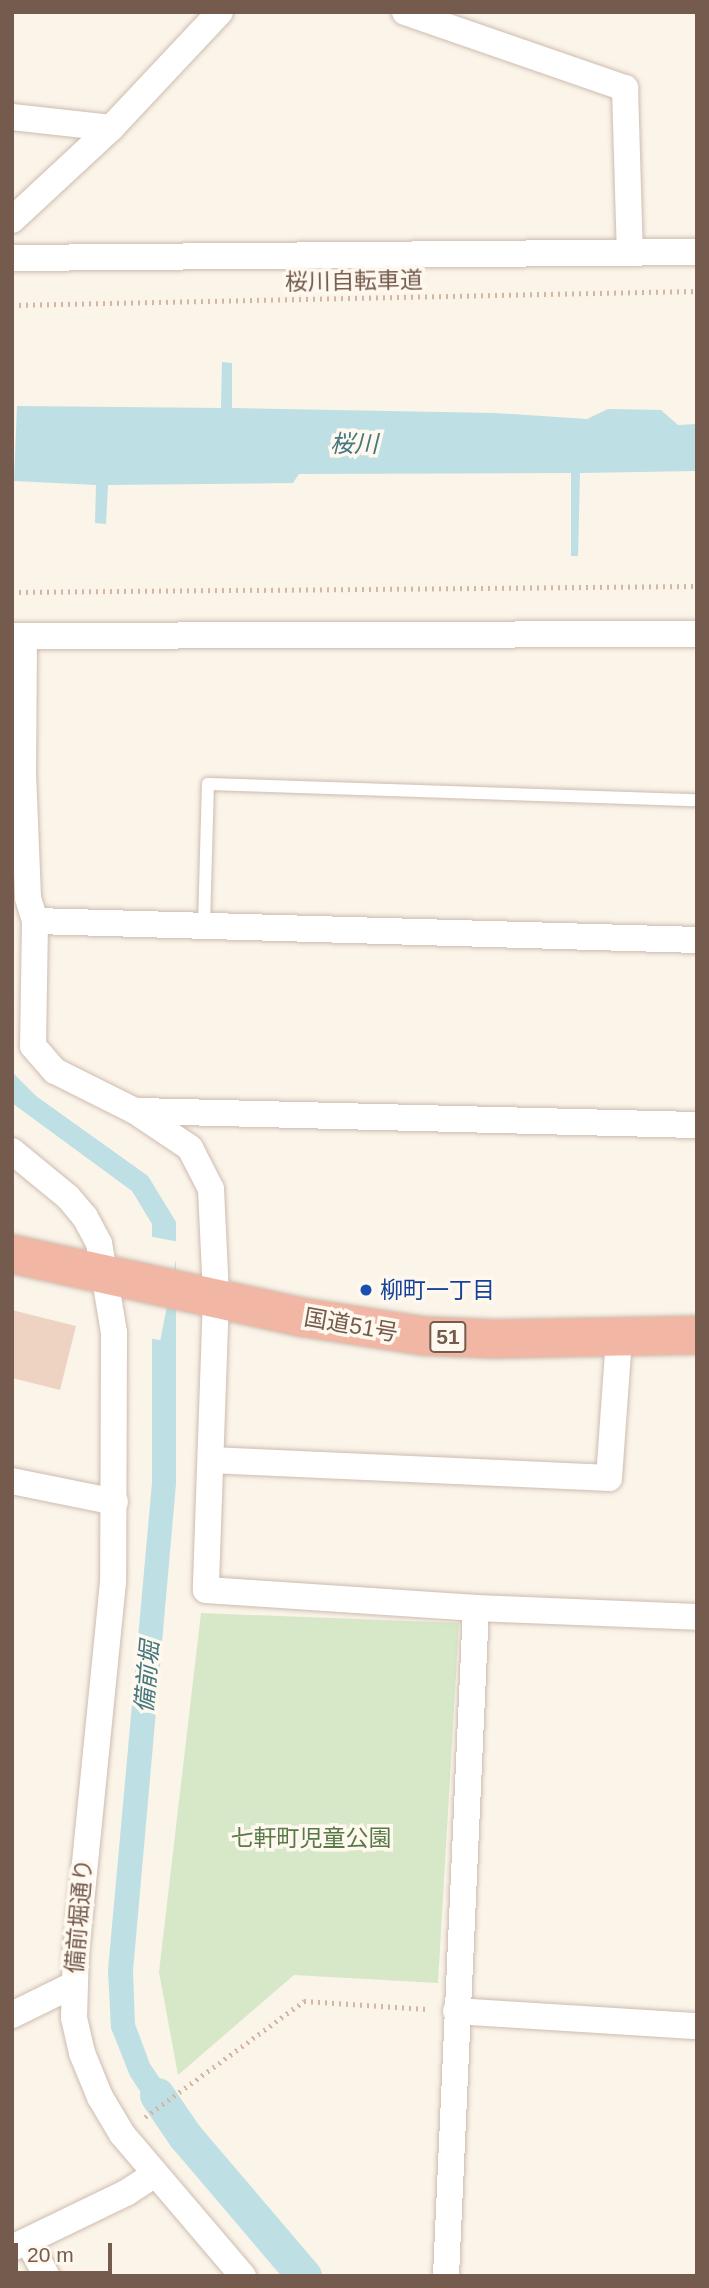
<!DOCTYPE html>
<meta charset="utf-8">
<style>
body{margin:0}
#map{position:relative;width:709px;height:2288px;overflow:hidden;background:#fbf4e9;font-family:Helvetica,"Noto Sans JP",sans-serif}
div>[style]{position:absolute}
.green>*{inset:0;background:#d6e8c8}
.water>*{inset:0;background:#bedfe4}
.pier>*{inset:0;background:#fbf4e9;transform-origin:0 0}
.canal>*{height:35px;margin:-17.5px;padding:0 17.5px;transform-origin:17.5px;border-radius:17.5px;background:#bedfe4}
.building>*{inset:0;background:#efd3c2}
.path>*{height:4.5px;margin-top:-2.25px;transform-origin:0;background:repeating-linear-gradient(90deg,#d4b6a5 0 2px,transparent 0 7px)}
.roads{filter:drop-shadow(0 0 2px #cdbcaf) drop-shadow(0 0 2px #cdbcaf)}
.lane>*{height:12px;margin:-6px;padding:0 6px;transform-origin:6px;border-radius:6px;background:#fff}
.street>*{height:26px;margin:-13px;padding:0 13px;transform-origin:13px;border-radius:13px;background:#fff}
.highway>*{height:38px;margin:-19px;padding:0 19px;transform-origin:19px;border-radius:19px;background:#f1b7a4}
.dots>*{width:19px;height:19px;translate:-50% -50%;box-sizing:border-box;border:4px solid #fef8ef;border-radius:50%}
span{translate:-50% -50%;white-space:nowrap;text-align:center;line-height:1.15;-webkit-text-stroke:7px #fef8ef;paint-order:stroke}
.shield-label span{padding:2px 5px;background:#fef8ef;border:2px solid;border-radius:5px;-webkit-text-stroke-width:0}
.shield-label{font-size:21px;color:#745b4e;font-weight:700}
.street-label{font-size:23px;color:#745b4e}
.transit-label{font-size:23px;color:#164399}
.left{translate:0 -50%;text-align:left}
.park-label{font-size:23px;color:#567946}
.water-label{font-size:24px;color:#45777f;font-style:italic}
.frame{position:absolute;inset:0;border:14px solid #745b4e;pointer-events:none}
.scale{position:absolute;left:14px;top:2243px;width:98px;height:32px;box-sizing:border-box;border:4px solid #745b4e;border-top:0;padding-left:9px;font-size:21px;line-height:24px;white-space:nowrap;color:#745b4e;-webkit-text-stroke:5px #fef8ef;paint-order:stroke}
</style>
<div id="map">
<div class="green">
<i style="clip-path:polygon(201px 1613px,459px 1623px,438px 1983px,294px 1975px,178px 2075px,159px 1972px)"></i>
</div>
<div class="water">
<i style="clip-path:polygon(222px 362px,232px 363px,232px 408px,495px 413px,587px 419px,608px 409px,661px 410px,678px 425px,697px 424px,697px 471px,580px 473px,578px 556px,571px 556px,571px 473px,299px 474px,293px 483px,108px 485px,106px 524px,95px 523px,96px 485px,14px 481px,17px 406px,221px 408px)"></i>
<i style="clip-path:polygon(12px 1072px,36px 1096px,148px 1176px,176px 1222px,176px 1484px,133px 1971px,135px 2024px,150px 2064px,194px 2129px,174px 2142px,130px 2076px,111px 2028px,108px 1970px,152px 1483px,152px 1224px,132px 1191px,12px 1103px)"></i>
</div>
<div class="pier">
<i style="left:148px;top:1236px;width:32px;height:100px;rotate:11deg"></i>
</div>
<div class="canal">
<i style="left:157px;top:2095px;width:50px;rotate:55.7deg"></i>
<i style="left:185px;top:2136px;width:184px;rotate:49.6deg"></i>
</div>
<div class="building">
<i style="clip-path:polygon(12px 1310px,76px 1326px,60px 1390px,12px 1378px)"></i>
</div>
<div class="path">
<i style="left:12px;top:305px;width:685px;rotate:-1.17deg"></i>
<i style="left:12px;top:592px;width:685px;rotate:-0.5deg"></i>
<i style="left:145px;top:2117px;width:197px;rotate:-36.1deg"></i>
<i style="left:304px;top:2001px;width:123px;rotate:3.7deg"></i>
</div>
<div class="roads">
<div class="lane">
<i style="left:204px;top:925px;width:141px;rotate:-88.4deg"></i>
<i style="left:208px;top:784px;width:489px;rotate:1.9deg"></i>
</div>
<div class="street">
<i style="left:405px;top:12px;width:233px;rotate:19.1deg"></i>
<i style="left:625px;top:88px;width:164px;rotate:88.3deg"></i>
<i style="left:12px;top:117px;width:100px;rotate:6.3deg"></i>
<i style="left:12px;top:220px;width:135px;rotate:-42.9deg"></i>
<i style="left:111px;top:128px;width:159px;rotate:-46.8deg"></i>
<i style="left:12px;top:258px;width:685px;rotate:-0.5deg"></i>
<i style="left:12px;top:636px;width:685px;rotate:-0.17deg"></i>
<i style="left:24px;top:636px;width:137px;rotate:90.4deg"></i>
<i style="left:23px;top:773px;width:125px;rotate:87.7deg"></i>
<i style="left:28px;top:898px;width:24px;rotate:73deg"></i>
<i style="left:35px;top:921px;width:125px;rotate:90.9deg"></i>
<i style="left:33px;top:1046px;width:33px;rotate:49deg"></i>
<i style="left:55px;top:1071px;width:89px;rotate:26.6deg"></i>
<i style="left:135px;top:1111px;width:66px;rotate:33.9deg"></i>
<i style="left:190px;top:1148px;width:46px;rotate:62.9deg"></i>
<i style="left:211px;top:1189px;width:108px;rotate:87.3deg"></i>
<i style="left:216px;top:1297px;width:293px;rotate:92deg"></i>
<i style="left:206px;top:1590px;width:271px;rotate:3.8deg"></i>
<i style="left:476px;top:1608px;width:221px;rotate:2.3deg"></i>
<i style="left:35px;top:921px;width:662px;rotate:1.64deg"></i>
<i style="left:139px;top:1111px;width:558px;rotate:1.44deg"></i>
<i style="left:12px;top:1151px;width:72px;rotate:39.4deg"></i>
<i style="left:68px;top:1197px;width:26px;rotate:50deg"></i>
<i style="left:85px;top:1217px;width:30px;rotate:62deg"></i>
<i style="left:99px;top:1243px;width:91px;rotate:80.5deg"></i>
<i style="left:114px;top:1333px;width:249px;rotate:90.2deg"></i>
<i style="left:113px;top:1582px;width:371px;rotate:95.7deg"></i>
<i style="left:76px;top:1951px;width:67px;rotate:91.7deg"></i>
<i style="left:74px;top:2018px;width:36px;rotate:77deg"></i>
<i style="left:82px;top:2053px;width:48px;rotate:67.8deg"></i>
<i style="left:100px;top:2097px;width:43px;rotate:59.3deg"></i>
<i style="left:122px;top:2134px;width:187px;rotate:49.6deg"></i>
<i style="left:212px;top:1460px;width:397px;rotate:2.6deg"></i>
<i style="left:609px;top:1478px;width:140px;rotate:-85.9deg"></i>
<i style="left:12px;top:1481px;width:105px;rotate:11.5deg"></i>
<i style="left:456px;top:2011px;width:241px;rotate:3.6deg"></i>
<i style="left:12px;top:2015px;width:68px;rotate:-26.2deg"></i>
<i style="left:28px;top:2241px;width:40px;rotate:62deg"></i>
<i style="left:12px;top:2248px;width:127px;rotate:-25.8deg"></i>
<i style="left:126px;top:2193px;width:35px;rotate:-33deg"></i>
<i style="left:446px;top:2276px;width:669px;rotate:-87.43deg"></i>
</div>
<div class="highway">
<i style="left:12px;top:1254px;width:296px;rotate:12.3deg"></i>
<i style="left:301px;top:1317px;width:124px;rotate:8.8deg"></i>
<i style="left:424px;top:1336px;width:71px;rotate:2.4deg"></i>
<i style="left:495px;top:1339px;width:202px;rotate:-1.1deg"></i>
</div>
</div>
<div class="dots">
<i style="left:366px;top:1290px;background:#1a4fb4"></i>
</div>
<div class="shield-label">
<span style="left:448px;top:1337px">51</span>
</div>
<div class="street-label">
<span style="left:354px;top:281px;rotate:-1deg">桜川自転車道</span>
<span style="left:351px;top:1325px;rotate:10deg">国道51号</span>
<span style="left:79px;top:1916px;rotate:-85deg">備前堀通り</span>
</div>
<div class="transit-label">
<span class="left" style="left:380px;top:1290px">柳町一丁目</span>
</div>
<div class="park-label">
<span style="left:311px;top:1838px">七軒町児童公園</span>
</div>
<div class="water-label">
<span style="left:354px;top:444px">桜川</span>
<span style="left:147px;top:1677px;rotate:-85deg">備前堀</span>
</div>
<div class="frame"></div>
<div class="scale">20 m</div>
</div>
